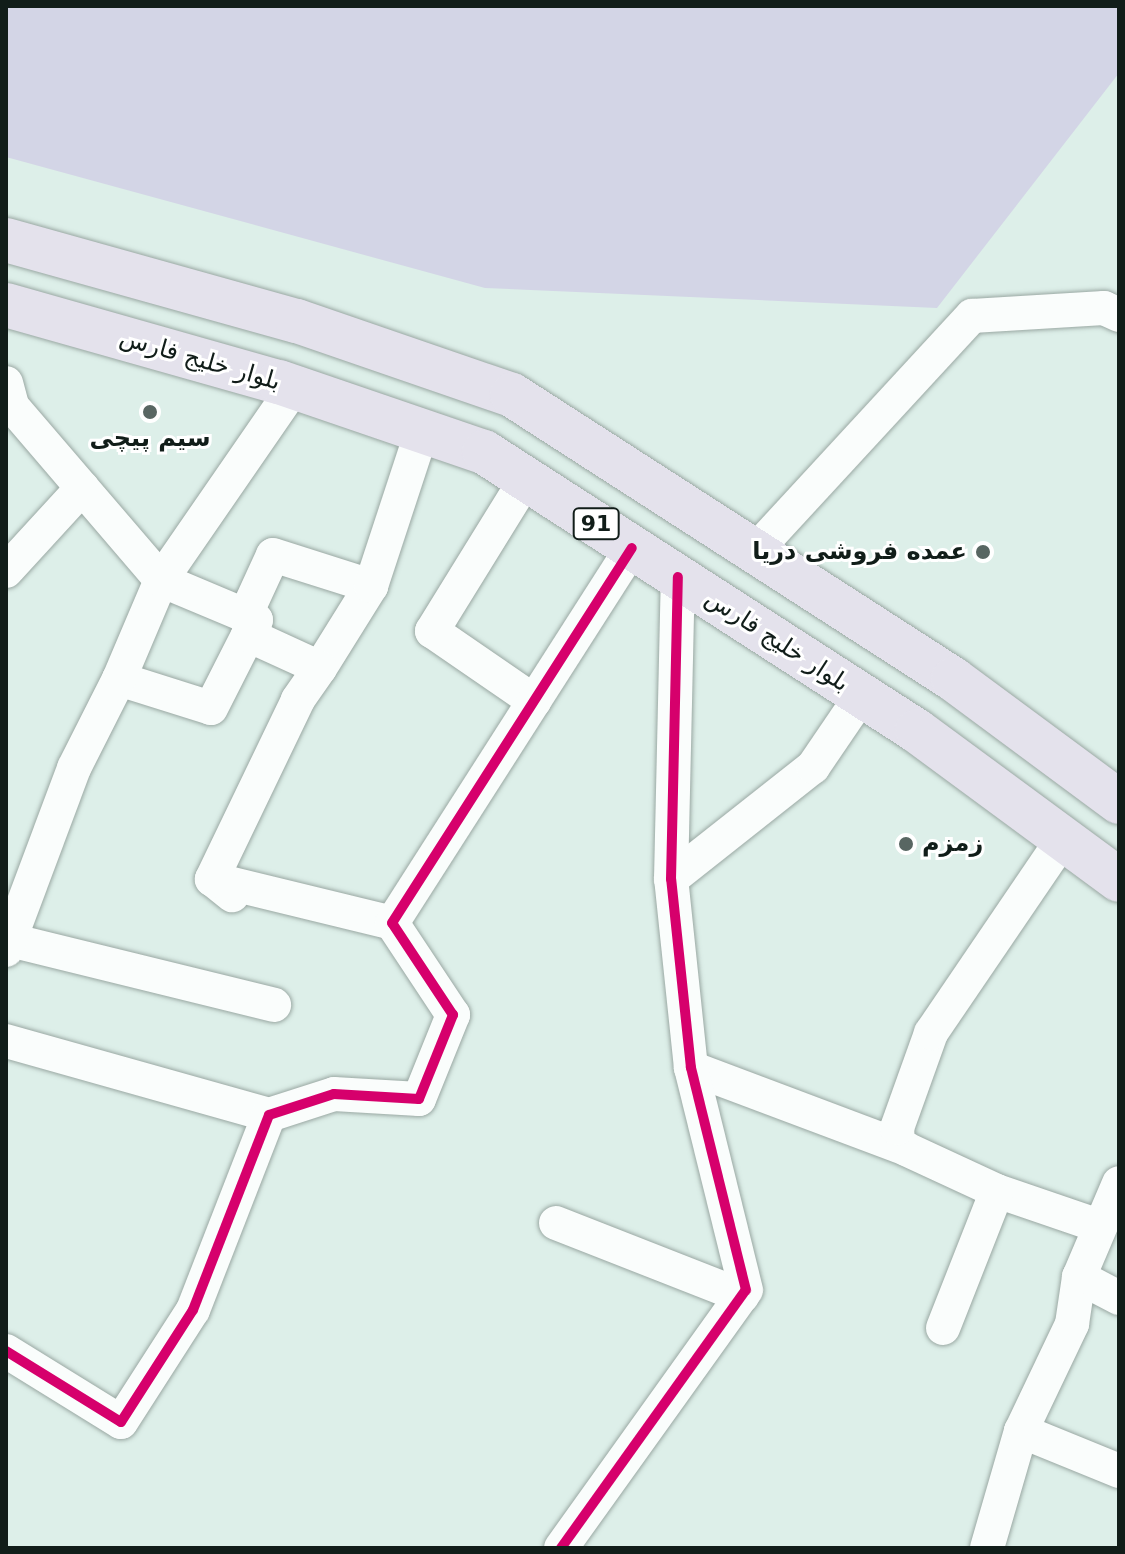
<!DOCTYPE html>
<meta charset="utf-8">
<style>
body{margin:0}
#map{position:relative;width:1125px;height:1554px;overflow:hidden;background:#ddefe9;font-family:"DejaVu Sans","Noto Sans Arabic",sans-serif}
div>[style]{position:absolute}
.green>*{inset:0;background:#d3d5e6}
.roads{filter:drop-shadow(0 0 2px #9aa8a3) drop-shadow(0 0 2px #9aa8a3)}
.minor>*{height:34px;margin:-17px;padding:0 17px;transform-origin:17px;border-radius:17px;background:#fafdfc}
.highway>*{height:44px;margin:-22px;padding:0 22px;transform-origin:22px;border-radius:22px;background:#e4e2ec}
.cycleway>*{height:10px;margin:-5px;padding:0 5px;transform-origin:5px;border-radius:5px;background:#d6006c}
.dots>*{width:22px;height:22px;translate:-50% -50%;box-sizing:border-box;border:4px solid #fff;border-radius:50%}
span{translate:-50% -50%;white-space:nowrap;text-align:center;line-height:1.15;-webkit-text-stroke:6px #fff;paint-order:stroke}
.shield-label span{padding:2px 6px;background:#fff;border:2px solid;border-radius:6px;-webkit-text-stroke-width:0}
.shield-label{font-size:22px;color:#111d19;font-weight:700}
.street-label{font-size:24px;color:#111d19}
.poi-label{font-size:24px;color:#111d19;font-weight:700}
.right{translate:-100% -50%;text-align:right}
.left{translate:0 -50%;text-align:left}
.frame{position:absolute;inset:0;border:8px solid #111d19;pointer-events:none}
</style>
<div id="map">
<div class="green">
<i style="clip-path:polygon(6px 6px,1119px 6px,1119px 73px,937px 308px,485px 288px,6px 157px)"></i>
</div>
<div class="roads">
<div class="minor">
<i style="left:6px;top:383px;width:24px;rotate:75deg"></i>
<i style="left:12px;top:406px;width:229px;rotate:49.4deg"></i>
<i style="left:161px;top:580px;width:234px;rotate:-55.4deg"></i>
<i style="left:526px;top:479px;width:179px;rotate:121.7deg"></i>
<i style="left:432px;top:631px;width:124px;rotate:34.5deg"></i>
<i style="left:755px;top:551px;width:320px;rotate:-47.3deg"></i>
<i style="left:972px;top:316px;width:132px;rotate:-3.5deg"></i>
<i style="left:1104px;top:308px;width:17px;rotate:25deg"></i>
<i style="left:6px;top:571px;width:113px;rotate:-47.5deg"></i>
<i style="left:245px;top:616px;width:67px;rotate:-65.3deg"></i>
<i style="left:273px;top:555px;width:103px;rotate:17.6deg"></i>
<i style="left:320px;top:668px;width:97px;rotate:-58.1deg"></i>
<i style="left:371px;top:586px;width:163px;rotate:-71.8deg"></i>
<i style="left:119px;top:679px;width:96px;rotate:17.5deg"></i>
<i style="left:211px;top:708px;width:82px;rotate:-63.1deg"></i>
<i style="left:248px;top:635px;width:79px;rotate:24.6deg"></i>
<i style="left:320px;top:668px;width:39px;rotate:125deg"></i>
<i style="left:298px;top:700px;width:199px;rotate:115.7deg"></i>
<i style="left:212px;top:879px;width:26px;rotate:39deg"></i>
<i style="left:212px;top:879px;width:185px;rotate:13.7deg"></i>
<i style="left:671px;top:879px;width:181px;rotate:-38.3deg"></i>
<i style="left:813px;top:767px;width:87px;rotate:-55.8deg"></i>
<i style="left:10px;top:940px;width:272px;rotate:13.8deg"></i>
<i style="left:6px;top:950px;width:194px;rotate:-69.5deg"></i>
<i style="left:74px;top:768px;width:100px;rotate:-63.2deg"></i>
<i style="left:119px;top:679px;width:108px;rotate:-67deg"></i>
<i style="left:161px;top:580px;width:103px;rotate:22.8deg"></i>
<i style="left:256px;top:620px;width:17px;rotate:118deg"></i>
<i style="left:6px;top:1041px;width:273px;rotate:15.7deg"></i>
<i style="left:691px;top:1068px;width:230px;rotate:20.6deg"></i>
<i style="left:906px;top:1149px;width:100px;rotate:24.8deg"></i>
<i style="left:997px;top:1191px;width:108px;rotate:18.9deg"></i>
<i style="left:898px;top:1145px;width:17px;rotate:-93deg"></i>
<i style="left:897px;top:1128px;width:101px;rotate:-70.3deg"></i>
<i style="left:931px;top:1033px;width:235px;rotate:-55.8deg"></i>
<i style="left:556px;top:1223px;width:200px;rotate:21.4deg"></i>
<i style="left:1079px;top:1277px;width:45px;rotate:27.7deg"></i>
<i style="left:943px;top:1328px;width:147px;rotate:-68.5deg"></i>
<i style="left:6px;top:1351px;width:135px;rotate:31.7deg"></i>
<i style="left:121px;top:1422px;width:133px;rotate:-57.3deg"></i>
<i style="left:193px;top:1310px;width:209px;rotate:-68.7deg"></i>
<i style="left:269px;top:1115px;width:68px;rotate:-17.9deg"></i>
<i style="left:334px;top:1094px;width:85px;rotate:3.4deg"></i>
<i style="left:419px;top:1099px;width:91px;rotate:-68deg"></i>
<i style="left:453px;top:1015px;width:110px;rotate:-123.5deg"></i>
<i style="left:392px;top:923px;width:445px;rotate:-57.4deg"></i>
<i style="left:1021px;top:1431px;width:106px;rotate:22.2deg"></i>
<i style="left:561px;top:1548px;width:317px;rotate:-54.4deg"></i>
<i style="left:746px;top:1290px;width:229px;rotate:-103.9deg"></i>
<i style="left:691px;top:1068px;width:190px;rotate:-96deg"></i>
<i style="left:671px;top:879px;width:302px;rotate:-88.7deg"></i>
<i style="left:987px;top:1548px;width:122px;rotate:-73.8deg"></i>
<i style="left:1021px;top:1431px;width:119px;rotate:-64.5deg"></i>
<i style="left:1072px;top:1324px;width:48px;rotate:-81.5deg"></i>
<i style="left:1079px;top:1277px;width:102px;rotate:-66.9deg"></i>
</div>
<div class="highway">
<i style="left:6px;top:240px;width:302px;rotate:15.6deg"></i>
<i style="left:297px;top:321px;width:227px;rotate:19deg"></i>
<i style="left:512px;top:395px;width:525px;rotate:32.78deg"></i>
<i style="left:953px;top:679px;width:207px;rotate:36.5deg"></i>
<i style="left:6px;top:305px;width:284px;rotate:15.8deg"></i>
<i style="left:279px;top:382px;width:217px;rotate:18.9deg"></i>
<i style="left:484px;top:452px;width:515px;rotate:32.8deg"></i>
<i style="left:917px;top:731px;width:251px;rotate:36.4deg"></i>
</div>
</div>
<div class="cycleway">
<i style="left:6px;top:1351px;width:135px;rotate:31.7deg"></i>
<i style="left:121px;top:1422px;width:133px;rotate:-57.3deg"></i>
<i style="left:193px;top:1310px;width:209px;rotate:-68.7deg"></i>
<i style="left:269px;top:1115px;width:68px;rotate:-17.9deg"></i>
<i style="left:334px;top:1094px;width:85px;rotate:3.4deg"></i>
<i style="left:419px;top:1099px;width:91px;rotate:-68deg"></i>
<i style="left:453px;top:1015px;width:110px;rotate:-123.5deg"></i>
<i style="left:392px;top:923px;width:445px;rotate:-57.4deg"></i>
<i style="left:561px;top:1548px;width:317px;rotate:-54.4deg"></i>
<i style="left:746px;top:1290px;width:229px;rotate:-103.9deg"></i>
<i style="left:691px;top:1068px;width:190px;rotate:-96deg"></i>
<i style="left:671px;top:879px;width:302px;rotate:-88.7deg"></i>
</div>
<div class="dots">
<i style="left:150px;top:412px;background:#586662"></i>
<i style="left:983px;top:552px;background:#586662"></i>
<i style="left:906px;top:844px;background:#586662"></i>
</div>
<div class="shield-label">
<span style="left:596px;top:524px">91</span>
</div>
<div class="street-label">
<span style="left:200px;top:360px;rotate:16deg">بلوار خلیج فارس</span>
<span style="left:777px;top:641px;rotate:33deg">بلوار خلیج فارس</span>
</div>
<div class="poi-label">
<span style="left:150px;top:439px">سیم پیچی</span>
<span class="right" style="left:967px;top:552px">عمده فروشی دریا</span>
<span class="left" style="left:922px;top:844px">زمزم</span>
</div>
<div class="frame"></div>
</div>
